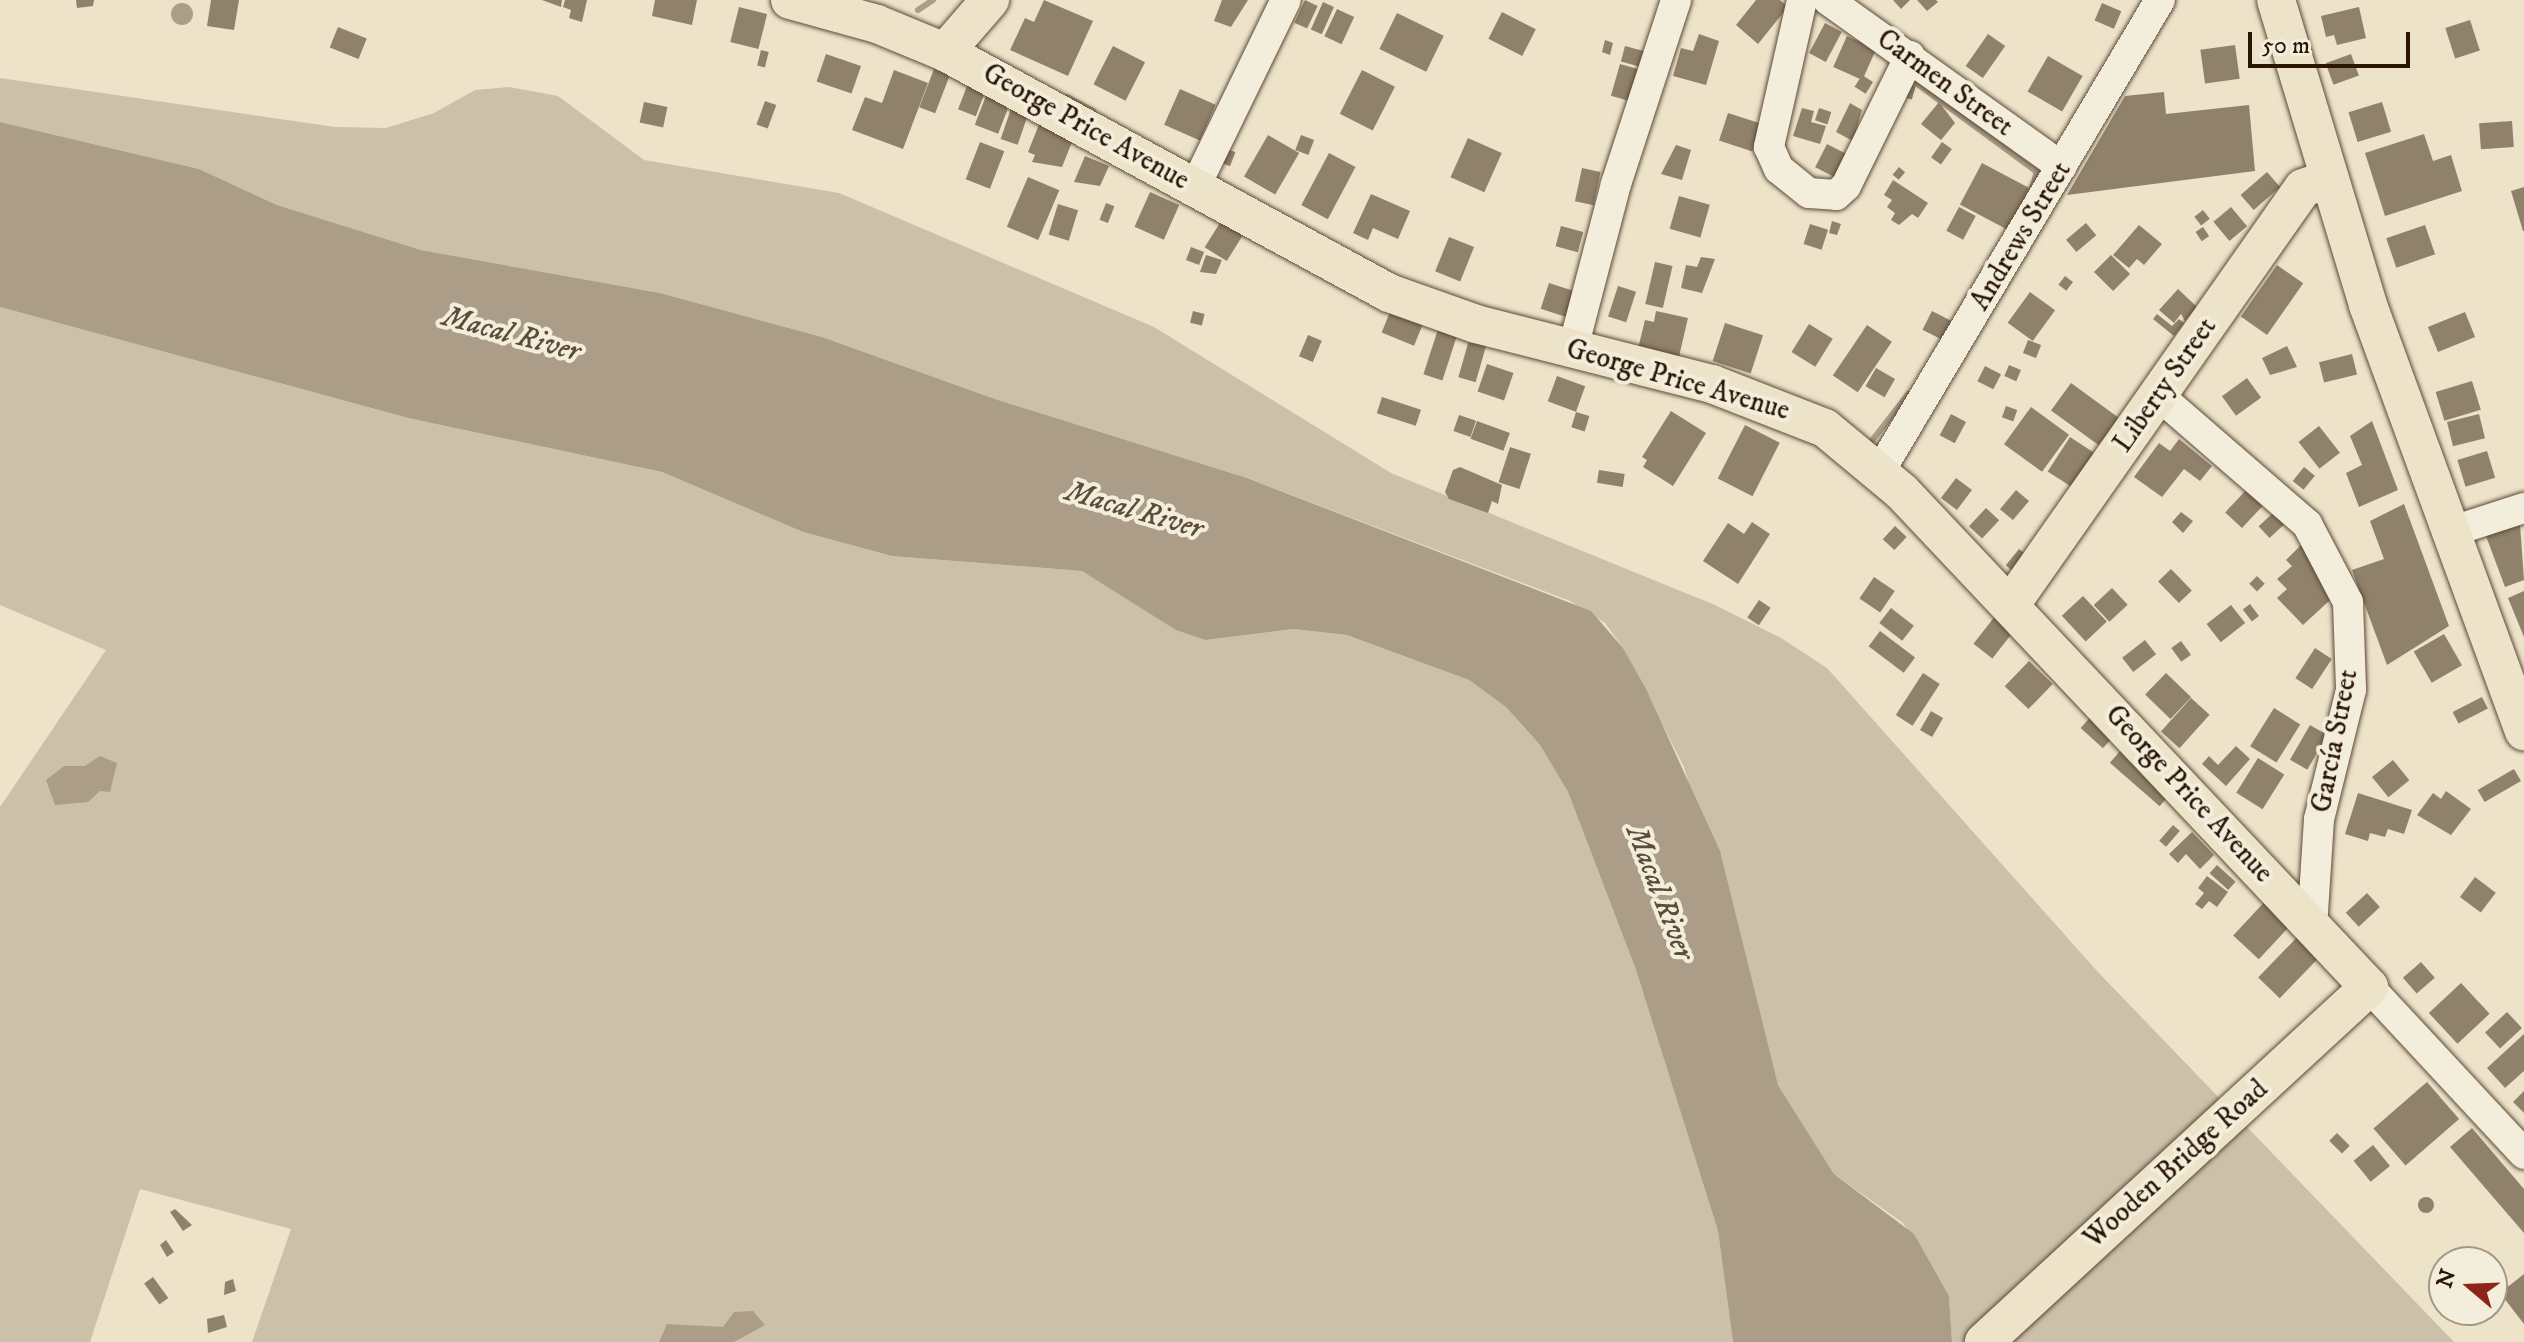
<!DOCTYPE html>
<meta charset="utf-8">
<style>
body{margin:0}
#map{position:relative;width:2524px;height:1342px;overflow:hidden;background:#ede3c9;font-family:"IM FELL DW Pica",serif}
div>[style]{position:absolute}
.green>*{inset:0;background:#ccc0a8}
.water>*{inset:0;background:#ab9d87}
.round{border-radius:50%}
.stream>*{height:6px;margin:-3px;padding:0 3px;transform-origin:3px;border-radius:3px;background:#ab9d87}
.building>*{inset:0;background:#90816b;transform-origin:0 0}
.roads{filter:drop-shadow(0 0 2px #5c4937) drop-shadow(0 0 2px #5c4937)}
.minor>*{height:30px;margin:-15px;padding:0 15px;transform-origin:15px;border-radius:15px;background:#f3eddc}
.major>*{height:38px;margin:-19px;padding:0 19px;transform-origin:19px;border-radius:19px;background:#ede3c9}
span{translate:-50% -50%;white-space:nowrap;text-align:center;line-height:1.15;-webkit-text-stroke:8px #f3eddc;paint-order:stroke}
.street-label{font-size:28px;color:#2b1606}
.water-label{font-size:30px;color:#5e4c3a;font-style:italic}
.north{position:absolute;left:2428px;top:1246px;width:80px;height:80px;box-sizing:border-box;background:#f3eddc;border:2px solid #a39786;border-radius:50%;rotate:289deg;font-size:22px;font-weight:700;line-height:32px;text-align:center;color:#2b1606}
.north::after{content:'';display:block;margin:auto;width:28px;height:36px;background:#8f2418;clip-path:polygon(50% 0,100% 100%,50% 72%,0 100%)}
.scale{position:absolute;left:2248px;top:32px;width:162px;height:36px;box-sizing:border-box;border:4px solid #2b1606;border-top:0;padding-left:10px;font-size:24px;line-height:28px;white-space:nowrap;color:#2b1606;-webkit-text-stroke:6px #f3eddc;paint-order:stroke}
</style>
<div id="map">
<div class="green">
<i style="clip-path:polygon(0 78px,335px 127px,386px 128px,434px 113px,475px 90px,509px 87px,558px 96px,644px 160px,839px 193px,1154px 327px,1391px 473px,1715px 605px,1781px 638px,1827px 668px,2097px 971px,2454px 1342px,1952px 1342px,1949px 1296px,1903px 1223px,1834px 1174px,1778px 1085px,1684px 767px,1623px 648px,1605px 623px,1570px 601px,1247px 478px,995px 399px,822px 337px,660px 293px,421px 250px,277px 205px,199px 169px,0 122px)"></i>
<i style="clip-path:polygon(0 307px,408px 418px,662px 472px,803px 532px,892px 556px,1082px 571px,1206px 640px,1293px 629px,1348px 635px,1469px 680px,1506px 707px,1540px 745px,1568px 792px,1636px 970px,1718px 1231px,1733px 1342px,252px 1342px,291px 1229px,140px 1189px,90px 1342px,0 1342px,0 807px,106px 650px,0 605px)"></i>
</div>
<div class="water">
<i class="round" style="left:171px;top:3px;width:22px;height:22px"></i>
<i style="clip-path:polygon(0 122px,199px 169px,277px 205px,421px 250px,660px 293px,822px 337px,995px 399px,1247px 478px,1591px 611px,1623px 648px,1646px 689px,1720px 851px,1778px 1085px,1834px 1174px,1914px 1234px,1949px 1296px,1952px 1342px,1733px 1342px,1718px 1231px,1636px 970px,1568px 792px,1540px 745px,1506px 707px,1469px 680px,1347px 635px,1293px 629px,1206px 640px,1176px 630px,1082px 571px,892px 556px,803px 532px,662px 472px,408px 418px,0 307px)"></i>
<i style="clip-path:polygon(100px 756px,117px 763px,110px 792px,100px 791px,88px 802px,55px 805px,46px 780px,64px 766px,85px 766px)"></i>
<i style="clip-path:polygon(753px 1311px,765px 1325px,734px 1342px,659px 1342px,667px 1324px,723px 1327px,734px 1312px)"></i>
</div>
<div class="stream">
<i style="left:918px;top:10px;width:18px;rotate:-34deg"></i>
<i style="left:1908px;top:77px;width:160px;rotate:36.4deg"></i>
<i style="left:2037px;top:172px;width:17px;rotate:107deg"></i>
<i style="left:1067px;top:97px;width:30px;rotate:28deg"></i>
<i style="left:1867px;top:447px;width:68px;rotate:-52.1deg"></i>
</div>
<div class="building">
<i style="clip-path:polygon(76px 0,94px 0,93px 6px,77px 8px)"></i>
<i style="clip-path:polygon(211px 0,239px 0,234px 30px,207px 26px)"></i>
<i style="clip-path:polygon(542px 0,562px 0,561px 7px)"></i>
<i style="clip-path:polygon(565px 0,587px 0,582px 22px,569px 18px,571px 10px,563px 7px)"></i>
<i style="clip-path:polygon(655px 0,697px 0,692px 25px,652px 16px)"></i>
<i style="clip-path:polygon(1044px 0,1093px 21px,1068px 76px,1010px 50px,1025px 18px,1034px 22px)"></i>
<i style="clip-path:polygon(1222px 0,1248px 0,1231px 27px,1214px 21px)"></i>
<i style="left:1305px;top:0;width:14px;height:25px;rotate:25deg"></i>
<i style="clip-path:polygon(1756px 0,1780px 0,1788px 7px,1758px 44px,1736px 25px)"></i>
<i style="clip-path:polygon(1893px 0,1910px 0,1901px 9px)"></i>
<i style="clip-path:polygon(1917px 0,1936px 0,1938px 2px,1927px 11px)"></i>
<i style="left:1323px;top:2px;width:12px;height:30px;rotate:24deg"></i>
<i style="left:2102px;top:3px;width:21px;height:19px;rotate:23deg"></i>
<i style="left:739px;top:7px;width:29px;height:36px;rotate:14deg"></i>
<i style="clip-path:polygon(2359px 7px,2366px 38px,2337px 45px,2334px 35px,2326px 37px,2321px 16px)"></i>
<i style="left:1337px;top:9px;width:19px;height:30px;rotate:25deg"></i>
<i style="left:1502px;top:12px;width:38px;height:30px;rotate:27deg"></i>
<i style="left:1397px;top:13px;width:52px;height:40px;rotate:26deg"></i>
<i style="left:2470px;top:20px;width:32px;height:26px;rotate:72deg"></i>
<i style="left:1825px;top:23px;width:19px;height:34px;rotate:28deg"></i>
<i style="left:338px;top:27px;width:31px;height:22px;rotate:22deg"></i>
<i style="clip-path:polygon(1699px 34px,1719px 41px,1706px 85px,1673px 76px,1681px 48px,1693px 51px)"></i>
<i style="left:1988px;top:34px;width:21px;height:39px;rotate:35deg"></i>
<i style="left:1847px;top:36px;width:32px;height:34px;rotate:24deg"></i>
<i style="clip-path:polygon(1605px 40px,1613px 43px,1610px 55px,1602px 52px)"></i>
<i style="left:2235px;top:45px;width:34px;height:35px;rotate:82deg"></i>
<i style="left:1113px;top:46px;width:36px;height:43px;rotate:27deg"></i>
<i style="left:1625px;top:46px;width:23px;height:16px;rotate:15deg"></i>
<i style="left:761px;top:50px;width:8px;height:16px;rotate:14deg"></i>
<i style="left:826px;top:54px;width:37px;height:29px;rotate:19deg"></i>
<i style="left:2351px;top:54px;width:23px;height:27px;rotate:70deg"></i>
<i style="left:2048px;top:56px;width:40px;height:41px;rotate:30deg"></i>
<i style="left:1620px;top:64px;width:22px;height:33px;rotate:16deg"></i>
<i style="left:934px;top:69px;width:17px;height:41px;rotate:21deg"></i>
<i style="clip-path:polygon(894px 70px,928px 83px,903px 149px,852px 130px,865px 97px,882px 103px)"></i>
<i style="left:1362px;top:70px;width:37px;height:49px;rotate:27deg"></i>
<i style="left:1862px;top:75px;width:13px;height:14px;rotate:32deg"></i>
<i style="left:1909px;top:84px;width:7px;height:14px;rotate:16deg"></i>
<i style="left:967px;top:86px;width:19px;height:25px;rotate:21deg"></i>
<i style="left:1180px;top:89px;width:39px;height:39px;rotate:24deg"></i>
<i style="clip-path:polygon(2164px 92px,2166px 114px,2249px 105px,2255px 171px,2067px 195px,2125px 96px)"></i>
<i style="left:987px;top:93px;width:25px;height:34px;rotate:21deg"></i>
<i style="left:765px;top:101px;width:12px;height:25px;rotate:20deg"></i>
<i style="left:644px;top:102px;width:24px;height:21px;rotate:12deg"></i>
<i style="clip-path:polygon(1939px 102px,1955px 123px,1941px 140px,1921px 124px)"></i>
<i style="left:2382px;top:102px;width:31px;height:35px;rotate:73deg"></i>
<i style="left:1013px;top:103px;width:18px;height:38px;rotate:19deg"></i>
<i style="clip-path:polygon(1850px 103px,1862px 110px,1853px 141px,1836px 132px)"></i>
<i style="clip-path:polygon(1802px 108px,1814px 111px,1811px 122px,1826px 126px,1820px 144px,1793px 136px)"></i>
<i style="left:1819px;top:108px;width:13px;height:13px;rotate:18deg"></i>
<i style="left:1728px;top:113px;width:35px;height:29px;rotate:18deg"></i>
<i style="left:2512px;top:121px;width:26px;height:33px;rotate:86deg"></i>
<i style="clip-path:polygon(1040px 122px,1074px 137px,1062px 167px,1032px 162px,1035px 155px,1028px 152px)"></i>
<i style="clip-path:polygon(2424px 134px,2433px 161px,2451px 155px,2462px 191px,2385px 216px,2365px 153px)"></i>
<i style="left:1268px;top:135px;width:36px;height:48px;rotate:30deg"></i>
<i style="left:1301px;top:135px;width:14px;height:16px;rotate:21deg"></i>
<i style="left:1468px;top:138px;width:37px;height:43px;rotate:24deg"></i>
<i style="left:980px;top:142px;width:26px;height:40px;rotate:21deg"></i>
<i style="left:1942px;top:142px;width:12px;height:19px;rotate:35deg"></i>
<i style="left:1827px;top:144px;width:22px;height:26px;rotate:27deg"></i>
<i style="clip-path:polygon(1676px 145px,1691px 150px,1682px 180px,1661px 174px)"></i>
<i style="left:1227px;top:149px;width:9px;height:15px;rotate:21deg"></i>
<i style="left:1329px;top:153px;width:30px;height:59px;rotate:28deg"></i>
<i style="clip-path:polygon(1085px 156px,1109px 166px,1100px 186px,1074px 182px)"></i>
<i style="left:1982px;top:163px;width:54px;height:47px;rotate:28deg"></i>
<i style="left:1899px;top:167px;width:8px;height:10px;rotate:40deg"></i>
<i style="left:1582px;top:168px;width:19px;height:34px;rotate:12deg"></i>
<i style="left:2267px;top:172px;width:20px;height:35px;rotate:49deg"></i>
<i style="left:1028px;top:177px;width:34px;height:54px;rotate:23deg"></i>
<i style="clip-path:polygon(1893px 180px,1928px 203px,1918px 218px,1912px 214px,1899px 225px,1891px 220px,1895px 213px,1887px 207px,1892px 200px,1884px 195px)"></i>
<i style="clip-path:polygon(2524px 187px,2524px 231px,2523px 231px,2511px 191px)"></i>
<i style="left:1150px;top:192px;width:32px;height:38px;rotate:24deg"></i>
<i style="clip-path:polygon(1371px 194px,1410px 211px,1398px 239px,1373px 228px,1368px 240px,1353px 233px)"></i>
<i style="left:1679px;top:196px;width:32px;height:34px;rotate:16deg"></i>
<i style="left:1106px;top:203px;width:9px;height:18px;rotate:21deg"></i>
<i style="left:1058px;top:204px;width:21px;height:32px;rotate:17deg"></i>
<i style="left:1959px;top:207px;width:19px;height:27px;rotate:28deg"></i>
<i style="left:2231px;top:207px;width:25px;height:23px;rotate:50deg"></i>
<i style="left:1228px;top:210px;width:26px;height:44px;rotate:32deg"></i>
<i style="left:2203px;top:210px;width:11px;height:11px;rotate:52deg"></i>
<i style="clip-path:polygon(1832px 221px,1841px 224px,1837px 235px,1829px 233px)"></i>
<i style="left:2086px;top:223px;width:16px;height:26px;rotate:50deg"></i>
<i style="left:1810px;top:224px;width:19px;height:21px;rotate:18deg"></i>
<i style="clip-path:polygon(2139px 225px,2162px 244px,2144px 265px,2137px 259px,2129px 268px,2113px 255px)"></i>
<i style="left:2425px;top:225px;width:31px;height:41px;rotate:71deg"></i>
<i style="left:1561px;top:226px;width:23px;height:21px;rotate:15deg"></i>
<i style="left:2203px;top:227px;width:11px;height:9px;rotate:56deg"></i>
<i style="left:1449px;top:237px;width:27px;height:37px;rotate:22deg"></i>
<i style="left:1191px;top:247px;width:14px;height:14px;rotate:21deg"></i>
<i style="clip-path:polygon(1206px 255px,1222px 260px,1216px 274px,1200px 272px)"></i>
<i style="left:2111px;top:255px;width:27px;height:24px;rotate:45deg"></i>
<i style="clip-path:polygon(1701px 257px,1715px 259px,1702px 293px,1681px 288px,1686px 265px,1697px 267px)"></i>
<i style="left:1655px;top:262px;width:18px;height:43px;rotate:13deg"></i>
<i style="left:2277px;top:265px;width:32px;height:63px;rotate:35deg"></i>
<i style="left:2065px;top:276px;width:10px;height:11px;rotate:37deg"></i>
<i style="left:1549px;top:283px;width:26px;height:27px;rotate:18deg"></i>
<i style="left:1618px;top:286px;width:19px;height:32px;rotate:18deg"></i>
<i style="clip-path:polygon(2178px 289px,2197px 307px,2185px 321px,2181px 314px,2174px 323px,2159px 310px)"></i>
<i style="left:2030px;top:292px;width:31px;height:38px;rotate:36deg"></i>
<i style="left:1394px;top:302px;width:35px;height:33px;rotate:22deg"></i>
<i style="left:1193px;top:311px;width:12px;height:12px;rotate:14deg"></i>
<i style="clip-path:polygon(1656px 311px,1688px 318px,1678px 361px,1637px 353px,1645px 320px,1654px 322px)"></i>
<i style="left:1932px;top:311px;width:22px;height:21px;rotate:27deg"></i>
<i style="left:2465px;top:312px;width:27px;height:40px;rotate:68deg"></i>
<i style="clip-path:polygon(2157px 314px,2172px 326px,2179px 319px,2184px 323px,2174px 336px,2153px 319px)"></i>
<i style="left:1441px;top:320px;width:20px;height:57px;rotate:18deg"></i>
<i style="left:1725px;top:323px;width:40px;height:40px;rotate:18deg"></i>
<i style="left:1809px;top:324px;width:28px;height:33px;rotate:32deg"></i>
<i style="left:1867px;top:325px;width:30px;height:61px;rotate:34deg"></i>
<i style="left:1471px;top:333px;width:18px;height:46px;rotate:16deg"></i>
<i style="left:1308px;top:335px;width:15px;height:23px;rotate:23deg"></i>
<i style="left:2028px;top:340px;width:14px;height:14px;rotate:21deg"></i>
<i style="clip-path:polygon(2287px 346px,2297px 367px,2270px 375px,2262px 358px)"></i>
<i style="left:2352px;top:354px;width:21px;height:34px;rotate:76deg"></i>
<i style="left:1487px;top:364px;width:28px;height:29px;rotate:19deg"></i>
<i style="left:2009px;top:365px;width:13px;height:12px;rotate:23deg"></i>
<i style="left:1985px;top:366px;width:18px;height:17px;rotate:27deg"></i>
<i style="left:1876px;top:368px;width:22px;height:21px;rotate:30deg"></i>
<i style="left:1557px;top:376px;width:30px;height:27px;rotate:20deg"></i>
<i style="left:2247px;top:378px;width:24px;height:31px;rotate:54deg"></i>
<i style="left:2472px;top:381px;width:30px;height:38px;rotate:73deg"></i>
<i style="left:2071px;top:383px;width:59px;height:34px;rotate:36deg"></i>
<i style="left:1382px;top:397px;width:41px;height:17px;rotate:18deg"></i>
<i style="left:2006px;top:406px;width:12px;height:12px;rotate:20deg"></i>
<i style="left:2031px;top:407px;width:47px;height:46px;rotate:36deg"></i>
<i style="clip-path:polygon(1671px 411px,1706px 433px,1673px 486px,1643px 467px,1647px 460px,1642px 457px)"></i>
<i style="left:1576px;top:412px;width:14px;height:16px;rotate:17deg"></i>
<i style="left:1951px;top:414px;width:17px;height:24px;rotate:28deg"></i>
<i style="left:2479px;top:414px;width:25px;height:33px;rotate:76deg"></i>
<i style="left:1459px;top:415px;width:18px;height:17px;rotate:19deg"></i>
<i style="left:1477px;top:421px;width:35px;height:19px;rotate:20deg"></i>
<i style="clip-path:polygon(2372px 421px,2398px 490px,2359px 507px,2346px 473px,2362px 465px,2350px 436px)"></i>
<i style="left:1745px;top:425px;width:39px;height:60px;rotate:27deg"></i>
<i style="left:2319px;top:426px;width:34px;height:26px;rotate:52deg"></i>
<i style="left:2070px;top:437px;width:31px;height:41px;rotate:33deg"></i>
<i style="clip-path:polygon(2179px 439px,2212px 466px,2200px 481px,2184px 469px,2162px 497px,2134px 477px,2159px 443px,2170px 451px)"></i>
<i style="left:1510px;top:447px;width:22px;height:37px;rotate:18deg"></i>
<i style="left:2487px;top:451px;width:28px;height:31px;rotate:73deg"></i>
<i style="clip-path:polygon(1460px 467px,1502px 485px,1498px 504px,1492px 501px,1488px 513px,1449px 499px,1445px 492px,1453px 470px)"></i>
<i style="left:2304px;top:467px;width:14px;height:18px;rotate:39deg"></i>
<i style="left:1599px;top:470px;width:26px;height:13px;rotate:9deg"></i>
<i style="left:1956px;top:478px;width:20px;height:25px;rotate:37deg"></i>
<i style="left:2247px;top:489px;width:23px;height:32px;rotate:43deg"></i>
<i style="left:2016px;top:490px;width:17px;height:25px;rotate:40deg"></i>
<i style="clip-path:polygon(2404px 504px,2449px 626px,2387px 665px,2352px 570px,2384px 559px,2370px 521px)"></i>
<i style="left:1986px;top:508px;width:18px;height:25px;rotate:43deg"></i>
<i style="clip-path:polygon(2181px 512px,2193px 521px,2183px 533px,2172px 522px)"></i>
<i style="left:2274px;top:512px;width:16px;height:21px;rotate:47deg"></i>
<i style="clip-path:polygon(1752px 522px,1770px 534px,1738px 584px,1703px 561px,1728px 523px,1744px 534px)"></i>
<i style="clip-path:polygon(2520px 524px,2524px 580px,2505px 587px,2486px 536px)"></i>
<i style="left:1895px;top:526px;width:16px;height:18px;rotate:43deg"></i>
<i style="clip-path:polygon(2301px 545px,2342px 589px,2303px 625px,2277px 598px,2287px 589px,2277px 579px,2292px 566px,2286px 560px)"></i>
<i style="left:2019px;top:549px;width:14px;height:21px;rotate:39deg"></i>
<i style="left:2171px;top:569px;width:30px;height:18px;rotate:46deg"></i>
<i style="left:2257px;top:576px;width:11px;height:11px;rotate:45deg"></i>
<i style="left:1874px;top:577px;width:25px;height:26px;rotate:34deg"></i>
<i style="left:2112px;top:588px;width:23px;height:25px;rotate:47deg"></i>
<i style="clip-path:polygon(2524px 591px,2524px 637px,2508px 598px)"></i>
<i style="left:2083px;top:596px;width:35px;height:29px;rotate:47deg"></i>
<i style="left:1759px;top:600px;width:14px;height:21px;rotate:34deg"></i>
<i style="left:2250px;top:604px;width:15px;height:9px;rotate:53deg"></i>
<i style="left:2231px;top:605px;width:23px;height:31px;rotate:52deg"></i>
<i style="left:2003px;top:606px;width:24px;height:48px;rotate:38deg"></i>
<i style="left:1891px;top:608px;width:29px;height:19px;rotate:38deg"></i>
<i style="left:1880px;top:631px;width:44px;height:19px;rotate:37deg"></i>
<i style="left:2444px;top:634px;width:36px;height:35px;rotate:60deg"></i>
<i style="left:2145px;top:640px;width:18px;height:29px;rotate:52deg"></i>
<i style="left:2181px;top:641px;width:17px;height:12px;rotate:54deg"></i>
<i style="left:2315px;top:648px;width:20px;height:36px;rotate:33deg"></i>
<i style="left:2029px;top:661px;width:33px;height:35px;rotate:44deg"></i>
<i style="left:1923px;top:673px;width:20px;height:50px;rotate:33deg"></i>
<i style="left:2166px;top:673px;width:35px;height:30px;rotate:44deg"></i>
<i style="left:2482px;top:697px;width:13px;height:33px;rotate:63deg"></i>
<i style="left:2191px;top:698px;width:25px;height:45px;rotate:42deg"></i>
<i style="left:2274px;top:708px;width:31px;height:45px;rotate:32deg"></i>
<i style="left:1931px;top:711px;width:14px;height:22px;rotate:30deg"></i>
<i style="left:2096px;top:711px;width:30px;height:23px;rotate:42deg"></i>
<i style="left:2310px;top:725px;width:20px;height:40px;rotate:30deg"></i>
<i style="clip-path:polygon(2236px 746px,2250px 759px,2226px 786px,2202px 764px,2209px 756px,2218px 765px)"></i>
<i style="left:2121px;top:750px;width:66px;height:17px;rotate:41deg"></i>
<i style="left:2258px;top:758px;width:31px;height:41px;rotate:32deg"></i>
<i style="left:2393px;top:760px;width:26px;height:27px;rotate:51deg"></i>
<i style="left:2514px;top:769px;width:14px;height:42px;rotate:60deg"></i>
<i style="clip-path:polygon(2446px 791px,2471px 809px,2451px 835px,2417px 815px,2433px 793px,2441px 799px)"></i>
<i style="clip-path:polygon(2358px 793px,2412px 810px,2404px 834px,2388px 829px,2385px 837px,2370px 833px,2368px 841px,2345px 834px)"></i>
<i style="left:2173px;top:825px;width:9px;height:21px;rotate:41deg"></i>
<i style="clip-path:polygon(2192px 832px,2214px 855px,2200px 869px,2186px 854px,2178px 863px,2169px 854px)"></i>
<i style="left:2217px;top:865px;width:25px;height:11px;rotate:42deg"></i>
<i style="clip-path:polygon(2207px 876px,2228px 892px,2217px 907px,2209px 901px,2202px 909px,2195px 904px,2204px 893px,2198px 888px)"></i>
<i style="left:2475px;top:877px;width:26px;height:25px;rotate:37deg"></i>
<i style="left:2367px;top:893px;width:19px;height:29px;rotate:47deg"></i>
<i style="left:2270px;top:896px;width:35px;height:54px;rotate:43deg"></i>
<i style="left:2304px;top:930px;width:30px;height:66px;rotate:44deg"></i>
<i style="left:2421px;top:962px;width:21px;height:24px;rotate:49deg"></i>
<i style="left:2461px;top:983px;width:42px;height:44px;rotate:47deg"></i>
<i style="left:2507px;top:1012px;width:22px;height:30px;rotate:47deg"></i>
<i style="clip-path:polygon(2524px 1034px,2524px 1071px,2505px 1088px,2487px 1068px)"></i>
<i style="left:2427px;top:1082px;width:49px;height:71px;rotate:49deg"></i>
<i style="clip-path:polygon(2524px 1091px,2524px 1113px,2513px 1102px)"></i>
<i style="clip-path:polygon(2472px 1128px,2524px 1189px,2524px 1233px,2450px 1147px)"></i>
<i style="left:2337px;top:1133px;width:18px;height:11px;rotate:45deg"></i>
<i style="left:2373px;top:1145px;width:27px;height:25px;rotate:51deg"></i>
<i class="round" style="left:2418px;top:1197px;width:16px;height:16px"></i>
<i style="clip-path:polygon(175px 1209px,192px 1225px,183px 1231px,170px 1212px)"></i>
<i style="clip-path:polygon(166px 1240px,174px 1252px,167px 1257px,160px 1245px)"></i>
<i style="clip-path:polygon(2524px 1274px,2524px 1324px,2500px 1293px)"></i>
<i style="left:153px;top:1277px;width:26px;height:11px;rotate:54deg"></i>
<i style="clip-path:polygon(233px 1279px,236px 1291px,224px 1295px,225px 1282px)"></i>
<i style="clip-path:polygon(224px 1315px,227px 1327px,208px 1333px,207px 1319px)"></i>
</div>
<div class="roads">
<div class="minor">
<i style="left:1802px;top:0;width:151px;rotate:102.7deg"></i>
<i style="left:1769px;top:147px;width:24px;rotate:66deg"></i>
<i style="left:1779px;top:169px;width:38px;rotate:39deg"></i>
<i style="left:1809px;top:193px;width:27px;rotate:4deg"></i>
<i style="left:1836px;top:195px;width:13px;rotate:-42deg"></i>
<i style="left:1846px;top:186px;width:145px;rotate:-63.8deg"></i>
<i style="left:1828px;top:0;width:287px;rotate:35.5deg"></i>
<i style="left:1195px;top:187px;width:208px;rotate:-64.1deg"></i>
<i style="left:1573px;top:348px;width:170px;rotate:-75.3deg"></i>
<i style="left:1616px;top:184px;width:194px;rotate:-71.9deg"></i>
<i style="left:2158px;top:395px;width:197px;rotate:40.9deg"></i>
<i style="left:2307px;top:524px;width:88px;rotate:62.3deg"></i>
<i style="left:2348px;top:602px;width:88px;rotate:88deg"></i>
<i style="left:2351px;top:690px;width:133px;rotate:103.9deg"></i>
<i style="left:2319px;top:819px;width:107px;rotate:93.7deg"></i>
<i style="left:1880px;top:471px;width:548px;rotate:-59.27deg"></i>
<i style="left:2450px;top:532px;width:78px;rotate:-18deg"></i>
<i style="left:2369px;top:987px;width:228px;rotate:47.1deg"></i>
</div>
<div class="major">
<i style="left:790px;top:0;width:90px;rotate:15.4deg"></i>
<i style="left:877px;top:24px;width:74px;rotate:22.4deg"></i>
<i style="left:945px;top:52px;width:505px;rotate:28.49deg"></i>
<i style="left:1389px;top:293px;width:92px;rotate:19.6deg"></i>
<i style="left:1476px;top:324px;width:244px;rotate:14.3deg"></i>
<i style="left:1712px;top:384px;width:121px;rotate:21.3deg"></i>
<i style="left:1825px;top:428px;width:100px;rotate:39.7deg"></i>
<i style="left:1902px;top:492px;width:681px;rotate:46.67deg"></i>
<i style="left:2369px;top:987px;width:524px;rotate:137.32deg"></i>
<i style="left:2276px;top:0;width:319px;rotate:73.2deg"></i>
<i style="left:2368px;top:305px;width:454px;rotate:69.9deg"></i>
<i style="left:945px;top:52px;width:69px;rotate:-49.1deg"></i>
<i style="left:2011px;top:604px;width:508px;rotate:-54.93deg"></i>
<i style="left:2303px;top:188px;width:28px;rotate:-19deg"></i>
</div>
</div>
<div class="street-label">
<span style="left:1945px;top:83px;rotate:36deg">Carmen Street</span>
<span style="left:1086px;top:127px;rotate:29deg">George Price Avenue</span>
<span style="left:2021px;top:236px;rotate:-59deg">Andrews Street</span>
<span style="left:1678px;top:380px;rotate:16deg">George Price Avenue</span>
<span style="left:2165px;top:385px;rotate:-55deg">Liberty Street</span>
<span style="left:2335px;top:741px;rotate:-79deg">García Street</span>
<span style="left:2189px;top:794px;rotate:47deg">George Price Avenue</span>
<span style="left:2176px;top:1164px;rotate:-42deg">Wooden Bridge Road</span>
</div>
<div class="water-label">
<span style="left:511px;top:335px;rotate:15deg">Macal River</span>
<span style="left:1134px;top:511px;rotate:16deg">Macal River</span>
<span style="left:1659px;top:893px;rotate:69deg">Macal River</span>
</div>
<div class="north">N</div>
<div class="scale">50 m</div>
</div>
